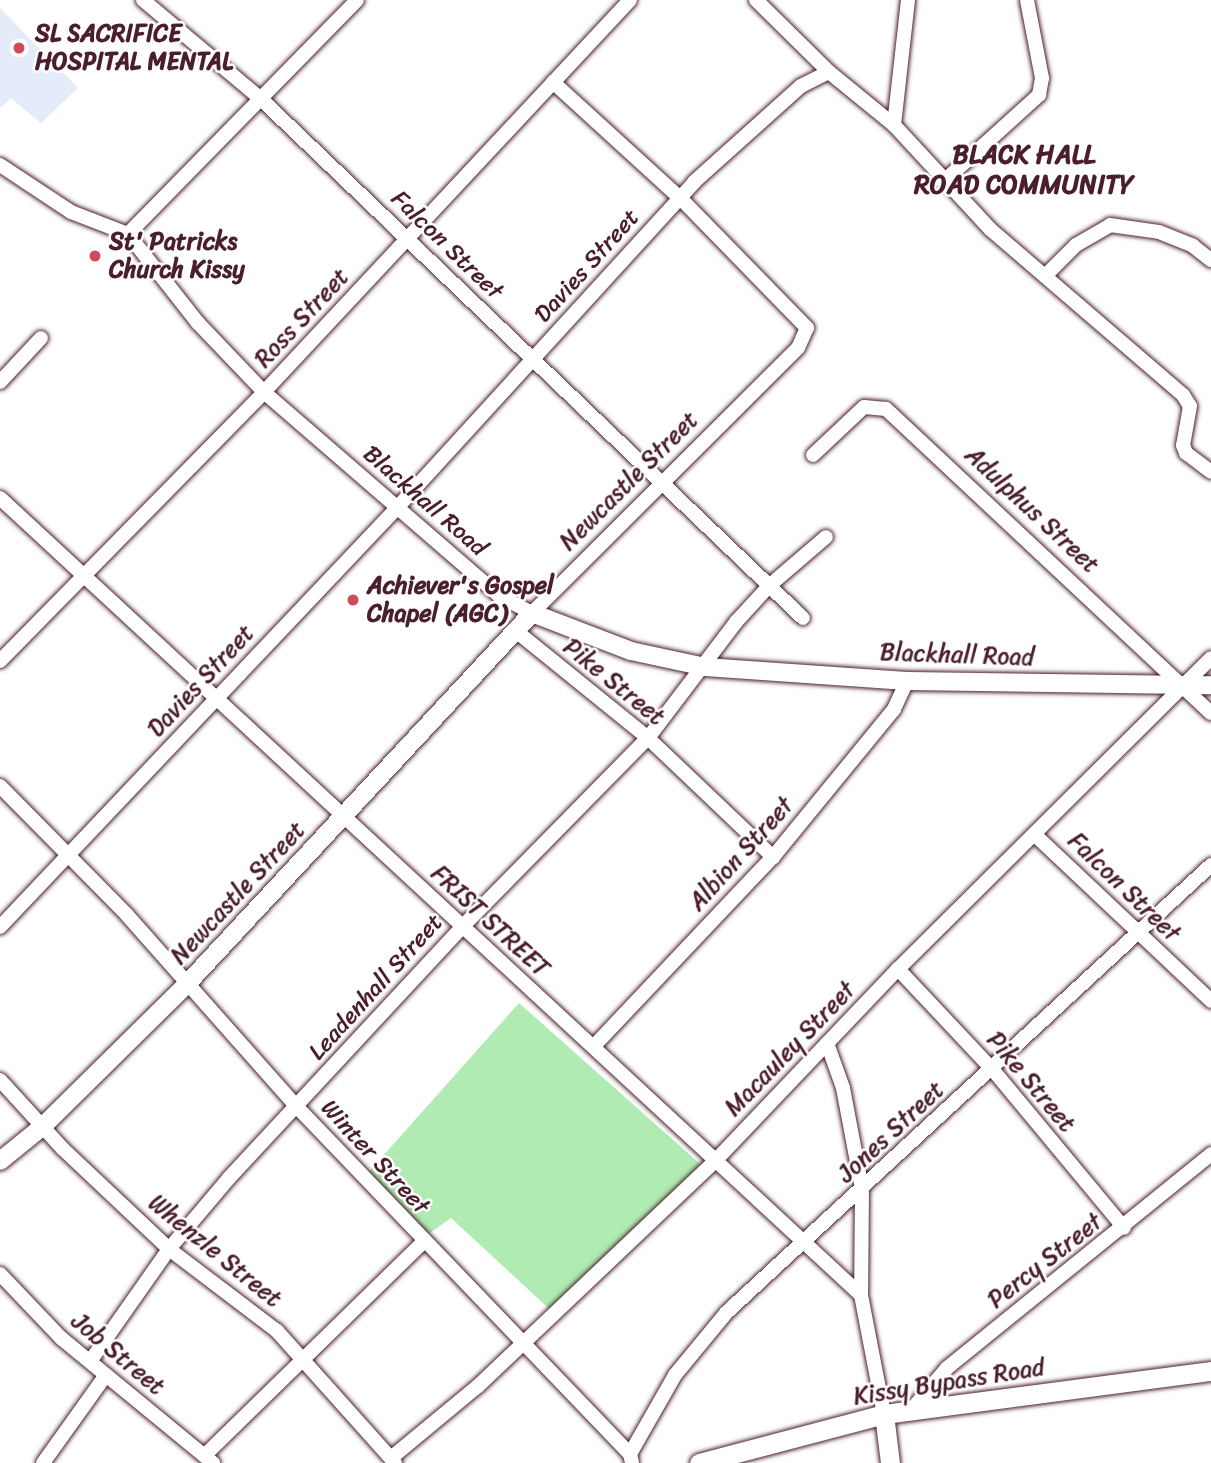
<!DOCTYPE html>
<style>
body{margin:0}
#map{position:relative;width:1211px;height:1463px;overflow:hidden;background:#fff;font-family:Sriracha,sans-serif}
div>[style]{position:absolute}
.built>*{inset:0;background:#e4ebf9}
.green>*{inset:0;background:#afebb2}
.roads{filter:drop-shadow(0 0 2px #4a1f2b) drop-shadow(0 0 2px #4a1f2b)}
.minor>*{height:14px;margin:-7px;padding:0 7px;transform-origin:7px;border-radius:7px;background:#fff}
.tertiary>*{height:18px;margin:-9px;padding:0 9px;transform-origin:9px;border-radius:9px;background:#fff}
.secondary>*{height:19px;margin:-9.5px;padding:0 9.5px;transform-origin:9.5px;border-radius:9.5px;background:#fff}
.dots>*{width:19px;height:19px;translate:-50% -50%;box-sizing:border-box;border:4px solid #fff;border-radius:50%}
span{translate:-50% -50%;white-space:nowrap;text-align:center;line-height:1.15;-webkit-text-stroke:5px #fff;paint-order:stroke}
.poi-label{font-size:24px;color:#4a1f2b;font-weight:700}
.left{translate:0 -50%;text-align:left}
.street-label{font-size:24px;color:#4a1f2b}
.neighbourhood-label{font-size:26px;color:#4a1f2b;font-weight:700}
</style>
<div id="map">
<div class="built">
<i style="clip-path:polygon(0 8px,78px 88px,41px 123px,11px 98px,0 108px)"></i>
</div>
<div class="green">
<i style="clip-path:polygon(519px 1003px,708px 1171px,557px 1316px,451px 1218px,424px 1237px,366px 1175px)"></i>
</div>
<div class="roads">
<div class="minor">
<i style="left:143px;top:0;width:155px;rotate:40deg"></i>
<i style="left:262px;top:100px;width:749px;rotate:43.76deg"></i>
<i style="left:756px;top:0;width:103px;rotate:44.6deg"></i>
<i style="left:829px;top:72px;width:84px;rotate:39.2deg"></i>
<i style="left:894px;top:125px;width:142px;rotate:47.3deg"></i>
<i style="left:990px;top:229px;width:255px;rotate:40.7deg"></i>
<i style="left:1183px;top:395px;width:13px;rotate:58deg"></i>
<i style="left:1190px;top:406px;width:40px;rotate:100deg"></i>
<i style="left:1183px;top:445px;width:9px;rotate:69deg"></i>
<i style="left:1186px;top:453px;width:31px;rotate:37deg"></i>
<i style="left:894px;top:125px;width:126px;rotate:-83.6deg"></i>
<i style="left:0;top:165px;width:85px;rotate:33.5deg"></i>
<i style="left:71px;top:212px;width:61px;rotate:21.1deg"></i>
<i style="left:128px;top:234px;width:113px;rotate:51.8deg"></i>
<i style="left:198px;top:323px;width:95px;rotate:46.3deg"></i>
<i style="left:264px;top:392px;width:310px;rotate:40.9deg"></i>
<i style="left:498px;top:595px;width:38px;rotate:28deg"></i>
<i style="left:532px;top:613px;width:375px;rotate:-44.9deg"></i>
<i style="left:798px;top:348px;width:22px;rotate:-66deg"></i>
<i style="left:807px;top:328px;width:182px;rotate:-134.3deg"></i>
<i style="left:680px;top:198px;width:172px;rotate:-137.6deg"></i>
<i style="left:943px;top:182px;width:130px;rotate:-42.2deg"></i>
<i style="left:1039px;top:95px;width:17px;rotate:-80deg"></i>
<i style="left:1042px;top:78px;width:79px;rotate:-100.9deg"></i>
<i style="left:128px;top:234px;width:327px;rotate:-45.6deg"></i>
<i style="left:1045px;top:276px;width:44px;rotate:-45deg"></i>
<i style="left:1076px;top:245px;width:39px;rotate:-30deg"></i>
<i style="left:1110px;top:225px;width:49px;rotate:8.1deg"></i>
<i style="left:1159px;top:232px;width:37px;rotate:22deg"></i>
<i style="left:1193px;top:246px;width:23px;rotate:38deg"></i>
<i style="left:0;top:382px;width:60px;rotate:-47deg"></i>
<i style="left:813px;top:455px;width:70px;rotate:-43.3deg"></i>
<i style="left:864px;top:407px;width:22px;rotate:5deg"></i>
<i style="left:886px;top:409px;width:445px;rotate:43.1deg"></i>
<i style="left:0;top:498px;width:1173px;rotate:42.79deg"></i>
<i style="left:516px;top:631px;width:170px;rotate:39deg"></i>
<i style="left:648px;top:738px;width:173px;rotate:43.6deg"></i>
<i style="left:0;top:661px;width:377px;rotate:-45.5deg"></i>
<i style="left:264px;top:392px;width:536px;rotate:-46.96deg"></i>
<i style="left:0;top:786px;width:181px;rotate:45.4deg"></i>
<i style="left:127px;top:915px;width:258px;rotate:48.5deg"></i>
<i style="left:298px;top:1108px;width:480px;rotate:46.2deg"></i>
<i style="left:630px;top:1454px;width:9px;rotate:77deg"></i>
<i style="left:1035px;top:835px;width:242px;rotate:43.3deg"></i>
<i style="left:0;top:927px;width:574px;rotate:-46.55deg"></i>
<i style="left:395px;top:510px;width:444px;rotate:-47.6deg"></i>
<i style="left:694px;top:182px;width:144px;rotate:-41.9deg"></i>
<i style="left:801px;top:86px;width:31px;rotate:-27deg"></i>
<i style="left:898px;top:969px;width:139px;rotate:46.8deg"></i>
<i style="left:993px;top:1070px;width:205px;rotate:50.3deg"></i>
<i style="left:827px;top:1043px;width:48px;rotate:70.4deg"></i>
<i style="left:843px;top:1088px;width:103px;rotate:79.3deg"></i>
<i style="left:862px;top:1189px;width:106px;rotate:90.5deg"></i>
<i style="left:861px;top:1295px;width:121px;rotate:79.1deg"></i>
<i style="left:594px;top:1046px;width:260px;rotate:-46.6deg"></i>
<i style="left:773px;top:857px;width:191px;rotate:-50.7deg"></i>
<i style="left:894px;top:709px;width:31px;rotate:-65deg"></i>
<i style="left:0;top:1080px;width:93px;rotate:47.6deg"></i>
<i style="left:63px;top:1149px;width:146px;rotate:43.3deg"></i>
<i style="left:169px;top:1249px;width:136px;rotate:37.2deg"></i>
<i style="left:277px;top:1331px;width:177px;rotate:48.2deg"></i>
<i style="left:0;top:1274px;width:88px;rotate:46.4deg"></i>
<i style="left:61px;top:1338px;width:197px;rotate:39.4deg"></i>
<i style="left:91px;top:1360px;width:136px;rotate:-54.9deg"></i>
<i style="left:169px;top:1249px;width:93px;rotate:-49.8deg"></i>
<i style="left:229px;top:1178px;width:342px;rotate:-47.1deg"></i>
<i style="left:462px;top:927px;width:265px;rotate:-45.5deg"></i>
<i style="left:648px;top:738px;width:146px;rotate:-52.8deg"></i>
<i style="left:736px;top:622px;width:49px;rotate:-47.5deg"></i>
<i style="left:769px;top:586px;width:75px;rotate:-40.7deg"></i>
<i style="left:912px;top:1409px;width:54px;rotate:-49.5deg"></i>
<i style="left:947px;top:1368px;width:340px;rotate:-39deg"></i>
<i style="left:630px;top:1454px;width:91px;rotate:-60.3deg"></i>
<i style="left:675px;top:1375px;width:82px;rotate:-50.5deg"></i>
<i style="left:727px;top:1312px;width:659px;rotate:-42.72deg"></i>
<i style="left:205px;top:1455px;width:305px;rotate:-44.3deg"></i>
<i style="left:391px;top:1458px;width:113px;rotate:-39.6deg"></i>
<i style="left:478px;top:1386px;width:327px;rotate:-43.5deg"></i>
<i style="left:715px;top:1161px;width:265px;rotate:-46.4deg"></i>
<i style="left:898px;top:969px;width:441px;rotate:-44.8deg"></i>
<i style="left:43px;top:1463px;width:108px;rotate:-54.4deg"></i>
</div>
<div class="tertiary">
<i style="left:0;top:1161px;width:54px;rotate:-39deg"></i>
<i style="left:42px;top:1127px;width:202px;rotate:-44.6deg"></i>
<i style="left:186px;top:985px;width:508px;rotate:-47.07deg"></i>
<i style="left:532px;top:613px;width:106px;rotate:21deg"></i>
<i style="left:631px;top:651px;width:76px;rotate:12.2deg"></i>
<i style="left:705px;top:667px;width:202px;rotate:4deg"></i>
<i style="left:907px;top:681px;width:304px;rotate:0.8deg"></i>
</div>
<div class="secondary">
<i style="left:884px;top:1414px;width:49px;rotate:83deg"></i>
<i style="left:699px;top:1463px;width:191px;rotate:-14.8deg"></i>
<i style="left:884px;top:1414px;width:330px;rotate:-7.5deg"></i>
</div>
</div>
<div class="dots">
<i style="left:19px;top:48px;background:#d1495b"></i>
<i style="left:95px;top:256px;background:#d1495b"></i>
<i style="left:353px;top:600px;background:#d1495b"></i>
</div>
<div class="poi-label">
<span class="left" style="left:35px;top:48px">SL SACRIFICE<br>HOSPITAL MENTAL</span>
<span class="left" style="left:109px;top:256px">St' Patricks<br>Church Kissy</span>
<span class="left" style="left:367px;top:600px">Achiever's Gospel<br>Chapel (AGC)</span>
</div>
<div class="street-label">
<span style="left:447px;top:245px;rotate:44deg">Falcon Street</span>
<span style="left:587px;top:266px;rotate:-48deg">Davies Street</span>
<span style="left:302px;top:318px;rotate:-47deg">Ross Street</span>
<span style="left:629px;top:481px;rotate:-45deg">Newcastle Street</span>
<span style="left:425px;top:501px;rotate:41deg">Blackhall Road</span>
<span style="left:1032px;top:510px;rotate:43deg">Adulphus Street</span>
<span style="left:957px;top:655px;rotate:2deg">Blackhall Road</span>
<span style="left:201px;top:681px;rotate:-47deg">Davies Street</span>
<span style="left:614px;top:682px;rotate:39deg">Pike Street</span>
<span style="left:741px;top:854px;rotate:-48deg">Albion Street</span>
<span style="left:1124px;top:887px;rotate:44deg">Falcon Street</span>
<span style="left:238px;top:893px;rotate:-47deg">Newcastle Street</span>
<span style="left:490px;top:921px;rotate:43deg">FRIST STREET</span>
<span style="left:376px;top:987px;rotate:-48deg">Leadenhall Street</span>
<span style="left:790px;top:1049px;rotate:-46deg">Macauley Street</span>
<span style="left:1031px;top:1082px;rotate:50deg">Pike Street</span>
<span style="left:891px;top:1132px;rotate:-43deg">Jones Street</span>
<span style="left:375px;top:1157px;rotate:47deg">Winter Street</span>
<span style="left:215px;top:1251px;rotate:39deg">Whenzle Street</span>
<span style="left:1045px;top:1261px;rotate:-38deg">Percy Street</span>
<span style="left:118px;top:1354px;rotate:40deg">Job Street</span>
<span style="left:949px;top:1382px;rotate:-9deg">Kissy Bypass Road</span>
</div>
<div class="neighbourhood-label">
<span style="left:1024px;top:170px">BLACK HALL<br>ROAD COMMUNITY</span>
</div>
</div>
